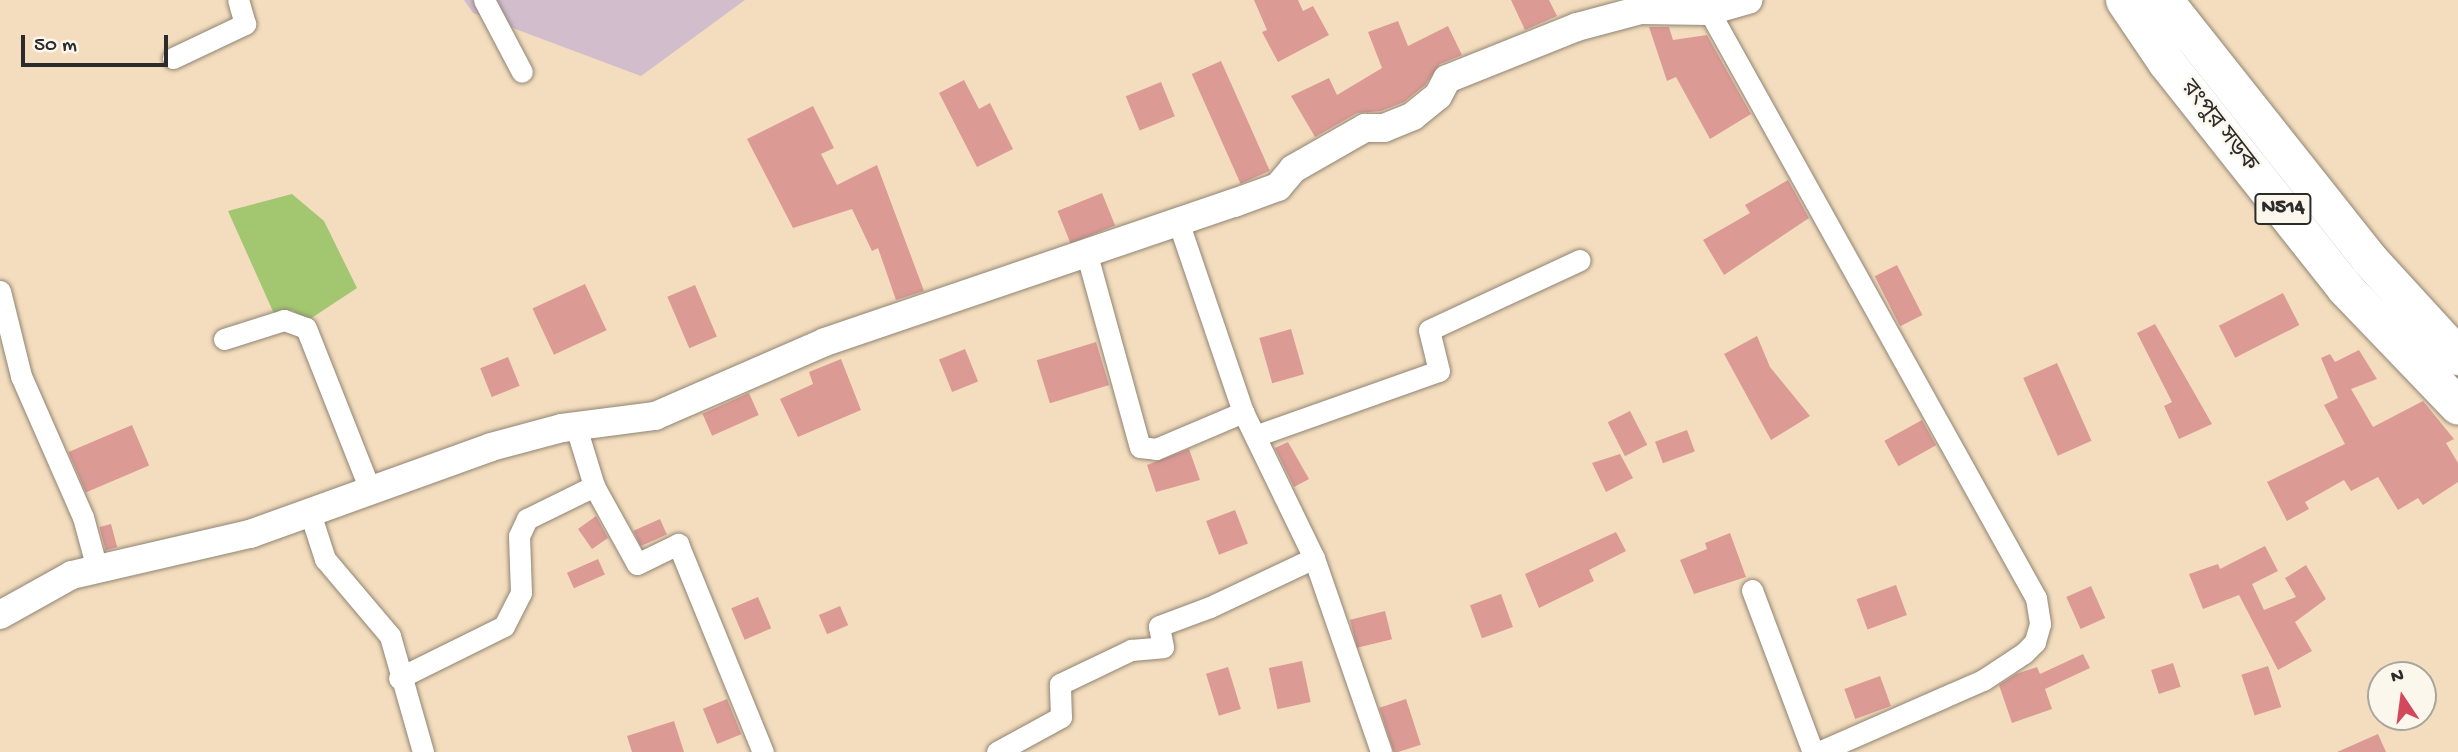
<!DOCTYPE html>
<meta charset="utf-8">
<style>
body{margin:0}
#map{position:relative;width:2458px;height:752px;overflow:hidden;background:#f4ddbe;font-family:"Gochi Hand","Noto Sans Bengali",sans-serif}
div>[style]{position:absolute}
.industrial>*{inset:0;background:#d1bdcc}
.green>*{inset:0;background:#a2c770}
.building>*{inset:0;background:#dc9a95;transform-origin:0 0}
.roads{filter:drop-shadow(0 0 2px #908474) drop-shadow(0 0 2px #908474)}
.minor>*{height:21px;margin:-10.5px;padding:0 10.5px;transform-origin:10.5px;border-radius:10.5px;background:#fff}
.tertiary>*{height:28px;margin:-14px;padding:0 14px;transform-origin:14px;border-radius:14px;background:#fff}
.trunk>*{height:37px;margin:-18.5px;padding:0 18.5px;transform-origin:18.5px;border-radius:18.5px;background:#fff}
span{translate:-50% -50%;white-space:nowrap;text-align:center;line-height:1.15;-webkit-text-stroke:5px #fbf7ec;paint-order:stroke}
.shield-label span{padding:2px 5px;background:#fbf7ec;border:2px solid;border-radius:5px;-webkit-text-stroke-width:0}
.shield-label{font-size:21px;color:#2b2b2b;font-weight:700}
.street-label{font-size:23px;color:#2b2b2b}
.north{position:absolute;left:2367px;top:661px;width:70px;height:70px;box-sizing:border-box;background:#fbf7ec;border:2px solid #a8a59f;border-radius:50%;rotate:347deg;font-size:19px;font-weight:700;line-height:28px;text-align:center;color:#2b2b2b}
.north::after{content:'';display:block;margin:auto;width:24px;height:32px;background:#d1495b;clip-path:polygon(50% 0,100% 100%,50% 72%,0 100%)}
.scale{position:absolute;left:21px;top:35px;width:147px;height:32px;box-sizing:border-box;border:4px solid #2b2b2b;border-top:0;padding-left:9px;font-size:21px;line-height:24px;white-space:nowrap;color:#2b2b2b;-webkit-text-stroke:5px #fbf7ec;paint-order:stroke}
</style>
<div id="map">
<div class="industrial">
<i style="clip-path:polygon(464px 0,745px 0,641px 76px,473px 13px)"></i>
</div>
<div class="green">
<i style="clip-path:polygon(292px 194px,324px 221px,357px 288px,307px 321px,292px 310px,275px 316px,228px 211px)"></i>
</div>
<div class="building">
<i style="clip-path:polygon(1254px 0,1298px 0,1303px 11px,1313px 6px,1329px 35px,1278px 62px,1262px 32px,1267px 30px)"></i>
<i style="clip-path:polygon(1511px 0,1549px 0,1557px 16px,1525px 30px)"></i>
<i style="clip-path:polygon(1398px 21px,1408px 46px,1448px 26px,1462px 55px,1440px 64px,1425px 85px,1404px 102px,1381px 111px,1357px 113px,1315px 137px,1291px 96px,1329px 78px,1337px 95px,1382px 68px,1368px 32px)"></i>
<i style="clip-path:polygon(1649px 27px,1669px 27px,1673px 40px,1707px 35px,1751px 114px,1710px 139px,1676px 77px,1667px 81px)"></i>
<i style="left:1221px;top:61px;width:120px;height:32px;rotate:66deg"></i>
<i style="clip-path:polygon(964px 80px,979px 109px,990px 103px,1013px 149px,977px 167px,939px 93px)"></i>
<i style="left:1161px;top:82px;width:37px;height:38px;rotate:68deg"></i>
<i style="clip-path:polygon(813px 106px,834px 148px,821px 154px,837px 185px,877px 165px,924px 291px,896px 300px,878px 248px,872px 251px,852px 209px,793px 228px,747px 139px)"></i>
<i style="clip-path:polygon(1788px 180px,1809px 218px,1724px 275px,1703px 240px,1750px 213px,1745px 205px)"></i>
<i style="left:1102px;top:193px;width:35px;height:48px;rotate:68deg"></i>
<i style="left:1897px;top:265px;width:56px;height:25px;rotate:63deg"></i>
<i style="left:585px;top:284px;width:51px;height:58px;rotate:65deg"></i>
<i style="left:695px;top:285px;width:56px;height:30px;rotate:67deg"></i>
<i style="left:2283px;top:293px;width:36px;height:72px;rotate:63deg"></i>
<i style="clip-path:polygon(2155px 324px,2212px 424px,2179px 439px,2164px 406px,2172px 402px,2137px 333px)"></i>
<i style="left:1291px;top:329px;width:47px;height:33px;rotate:74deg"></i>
<i style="clip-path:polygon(1757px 336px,1770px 367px,1810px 416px,1771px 440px,1724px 354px)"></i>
<i style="left:1096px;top:342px;width:45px;height:62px;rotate:73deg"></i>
<i style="left:965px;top:349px;width:35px;height:28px;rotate:68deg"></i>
<i style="clip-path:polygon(2359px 350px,2377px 379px,2351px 389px,2373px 427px,2423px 401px,2454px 439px,2446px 443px,2458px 463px,2458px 482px,2423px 505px,2418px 498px,2398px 510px,2378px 477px,2351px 491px,2344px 480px,2305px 502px,2309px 509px,2287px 521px,2267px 482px,2345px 444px,2324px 405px,2338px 398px,2321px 358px,2330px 354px,2335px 362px)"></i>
<i style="left:508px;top:357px;width:31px;height:30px;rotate:68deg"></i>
<i style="clip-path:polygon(841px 359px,861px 410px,798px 437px,780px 399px,813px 384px,809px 372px)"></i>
<i style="left:2057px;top:363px;width:85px;height:37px;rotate:66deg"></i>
<i style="left:749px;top:393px;width:24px;height:51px;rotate:66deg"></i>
<i style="left:1630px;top:411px;width:38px;height:25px;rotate:63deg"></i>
<i style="left:1922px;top:420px;width:29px;height:43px;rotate:61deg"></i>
<i style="left:132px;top:425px;width:44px;height:69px;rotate:67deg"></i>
<i style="left:1687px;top:430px;width:23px;height:34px;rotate:70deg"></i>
<i style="clip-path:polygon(1288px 442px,1309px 479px,1294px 487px,1275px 448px)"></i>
<i style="clip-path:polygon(1189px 449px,1200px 480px,1156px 492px,1147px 465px)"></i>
<i style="clip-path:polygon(1620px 454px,1633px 478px,1606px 492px,1592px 463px)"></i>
<i style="left:1235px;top:510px;width:36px;height:31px;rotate:69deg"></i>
<i style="clip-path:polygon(596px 516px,608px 538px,592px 549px,578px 529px)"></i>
<i style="left:660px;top:519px;width:17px;height:29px;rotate:66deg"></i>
<i style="left:111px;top:524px;width:24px;height:12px;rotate:75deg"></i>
<i style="clip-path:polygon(1616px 532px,1626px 551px,1589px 570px,1594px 581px,1539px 608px,1525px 574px)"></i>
<i style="clip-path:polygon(1730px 533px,1746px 577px,1694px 594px,1680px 560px,1707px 549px,1705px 543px)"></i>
<i style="clip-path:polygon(2265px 546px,2278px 571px,2252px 584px,2264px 610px,2296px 597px,2285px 578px,2306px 565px,2326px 599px,2295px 622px,2312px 651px,2278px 670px,2239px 595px,2203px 609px,2189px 574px,2218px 564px,2220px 569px)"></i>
<i style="left:598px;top:559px;width:17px;height:34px;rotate:66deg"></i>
<i style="left:1896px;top:585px;width:32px;height:42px;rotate:70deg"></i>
<i style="left:2091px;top:586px;width:35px;height:27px;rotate:66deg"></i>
<i style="left:1501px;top:594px;width:35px;height:33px;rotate:70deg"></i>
<i style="left:758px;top:597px;width:34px;height:29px;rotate:67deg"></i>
<i style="left:840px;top:606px;width:21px;height:23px;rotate:67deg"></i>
<i style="left:1385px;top:611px;width:29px;height:36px;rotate:76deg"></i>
<i style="clip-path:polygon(2083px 654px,2090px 668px,2045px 689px,2052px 709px,2012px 723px,1999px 685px,2016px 674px,2037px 667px,2040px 674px)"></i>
<i style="left:1302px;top:661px;width:42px;height:34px;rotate:78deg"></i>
<i style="left:2173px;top:663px;width:25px;height:23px;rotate:72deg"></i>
<i style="left:2268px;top:666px;width:43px;height:28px;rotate:72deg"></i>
<i style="left:1228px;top:667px;width:44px;height:23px;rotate:73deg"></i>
<i style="left:1880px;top:676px;width:32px;height:38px;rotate:70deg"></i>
<i style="left:727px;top:699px;width:38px;height:26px;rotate:68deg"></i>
<i style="left:1406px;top:699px;width:48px;height:28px;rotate:72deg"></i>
<i style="clip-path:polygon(674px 721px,684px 752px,632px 752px,627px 736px)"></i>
<i style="clip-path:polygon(2378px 734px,2386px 752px,2337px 752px)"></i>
</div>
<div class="roads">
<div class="minor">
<i style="left:484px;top:0;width:81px;rotate:62.2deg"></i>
<i style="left:1709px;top:11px;width:672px;rotate:60.88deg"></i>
<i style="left:2036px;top:598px;width:26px;rotate:81deg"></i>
<i style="left:2040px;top:624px;width:19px;rotate:106deg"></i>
<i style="left:2035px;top:642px;width:16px;rotate:135deg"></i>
<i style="left:2024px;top:653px;width:49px;rotate:146.6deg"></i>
<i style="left:1983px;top:680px;width:179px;rotate:156.3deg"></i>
<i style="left:173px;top:58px;width:80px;rotate:-25.3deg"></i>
<i style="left:245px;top:24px;width:25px;rotate:-106deg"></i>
<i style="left:1087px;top:255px;width:199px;rotate:74.6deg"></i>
<i style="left:1140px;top:447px;width:16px;rotate:7deg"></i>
<i style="left:1156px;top:449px;width:95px;rotate:-23deg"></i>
<i style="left:0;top:291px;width:88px;rotate:76.1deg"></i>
<i style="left:21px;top:376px;width:154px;rotate:66.3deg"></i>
<i style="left:83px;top:517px;width:54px;rotate:74.9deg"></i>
<i style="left:224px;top:339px;width:63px;rotate:-17.6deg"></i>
<i style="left:284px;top:320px;width:23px;rotate:20deg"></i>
<i style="left:306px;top:328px;width:174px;rotate:68.4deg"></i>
<i style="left:576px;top:427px;width:62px;rotate:73deg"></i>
<i style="left:594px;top:486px;width:89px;rotate:61.1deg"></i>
<i style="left:637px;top:564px;width:46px;rotate:-26deg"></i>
<i style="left:678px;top:544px;width:225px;rotate:67.8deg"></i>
<i style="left:1255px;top:436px;width:195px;rotate:-19.5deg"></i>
<i style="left:1439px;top:371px;width:42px;rotate:-103.7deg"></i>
<i style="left:1429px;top:330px;width:166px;rotate:-24.9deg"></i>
<i style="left:309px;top:510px;width:52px;rotate:71.9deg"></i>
<i style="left:325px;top:559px;width:101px;rotate:49.8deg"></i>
<i style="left:390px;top:636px;width:121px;rotate:74.1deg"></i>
<i style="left:1314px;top:558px;width:205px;rotate:70.9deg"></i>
<i style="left:1752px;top:590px;width:173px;rotate:69.4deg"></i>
<i style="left:399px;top:678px;width:117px;rotate:-26.3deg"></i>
<i style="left:504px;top:626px;width:37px;rotate:-63deg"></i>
<i style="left:521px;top:593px;width:57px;rotate:-92deg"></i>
<i style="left:519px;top:536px;width:19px;rotate:-65deg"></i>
<i style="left:527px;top:519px;width:75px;rotate:-26.2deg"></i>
<i style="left:997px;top:752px;width:73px;rotate:-28.7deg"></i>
<i style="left:1061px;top:717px;width:33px;rotate:-92deg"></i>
<i style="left:1060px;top:684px;width:79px;rotate:-25.6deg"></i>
<i style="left:1131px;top:650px;width:32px;rotate:-5deg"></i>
<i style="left:1163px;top:647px;width:21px;rotate:-101deg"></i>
<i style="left:1159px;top:626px;width:54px;rotate:-20.4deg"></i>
<i style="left:1210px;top:607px;width:115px;rotate:-25.2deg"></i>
<i style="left:1314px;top:558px;width:162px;rotate:-115.9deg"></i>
<i style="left:1243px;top:412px;width:202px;rotate:-108.8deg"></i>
</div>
<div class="tertiary">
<i style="left:0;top:615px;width:82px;rotate:-29.1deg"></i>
<i style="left:72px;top:575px;width:183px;rotate:-13deg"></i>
<i style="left:250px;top:534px;width:256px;rotate:-19.8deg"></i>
<i style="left:491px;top:447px;width:73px;rotate:-15deg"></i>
<i style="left:562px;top:428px;width:94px;rotate:-7.4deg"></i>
<i style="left:655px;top:416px;width:185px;rotate:-23.5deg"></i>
<i style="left:825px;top:342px;width:432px;rotate:-18.8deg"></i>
<i style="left:1234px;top:203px;width:47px;rotate:-20deg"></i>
<i style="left:1278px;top:187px;width:23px;rotate:-50deg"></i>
<i style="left:1293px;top:169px;width:83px;rotate:-29.7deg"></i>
<i style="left:1365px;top:128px;width:19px"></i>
<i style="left:1384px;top:128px;width:31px;rotate:-22deg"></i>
<i style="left:1413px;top:116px;width:32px;rotate:-39deg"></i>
<i style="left:1438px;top:96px;width:19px;rotate:-62deg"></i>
<i style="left:1447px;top:79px;width:140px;rotate:-21.8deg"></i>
<i style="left:1577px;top:27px;width:66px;rotate:-14.9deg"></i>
<i style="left:1641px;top:10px;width:68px;rotate:0.8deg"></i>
<i style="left:1709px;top:11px;width:41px;rotate:-15.8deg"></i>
</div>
<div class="trunk">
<i style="left:2124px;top:0;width:75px;rotate:55.9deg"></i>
<i style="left:2166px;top:62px;width:288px;rotate:51.6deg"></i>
<i style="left:2345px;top:288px;width:163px;rotate:46.2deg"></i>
<i style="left:2164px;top:0;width:330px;rotate:51.6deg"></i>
<i style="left:2369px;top:259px;width:132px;rotate:47.5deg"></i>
</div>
</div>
<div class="shield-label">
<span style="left:2283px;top:209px">N514</span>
</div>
<div class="street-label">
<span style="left:2218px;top:127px;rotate:52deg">রংপুর সড়ক</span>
</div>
<div class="north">N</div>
<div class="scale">50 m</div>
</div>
